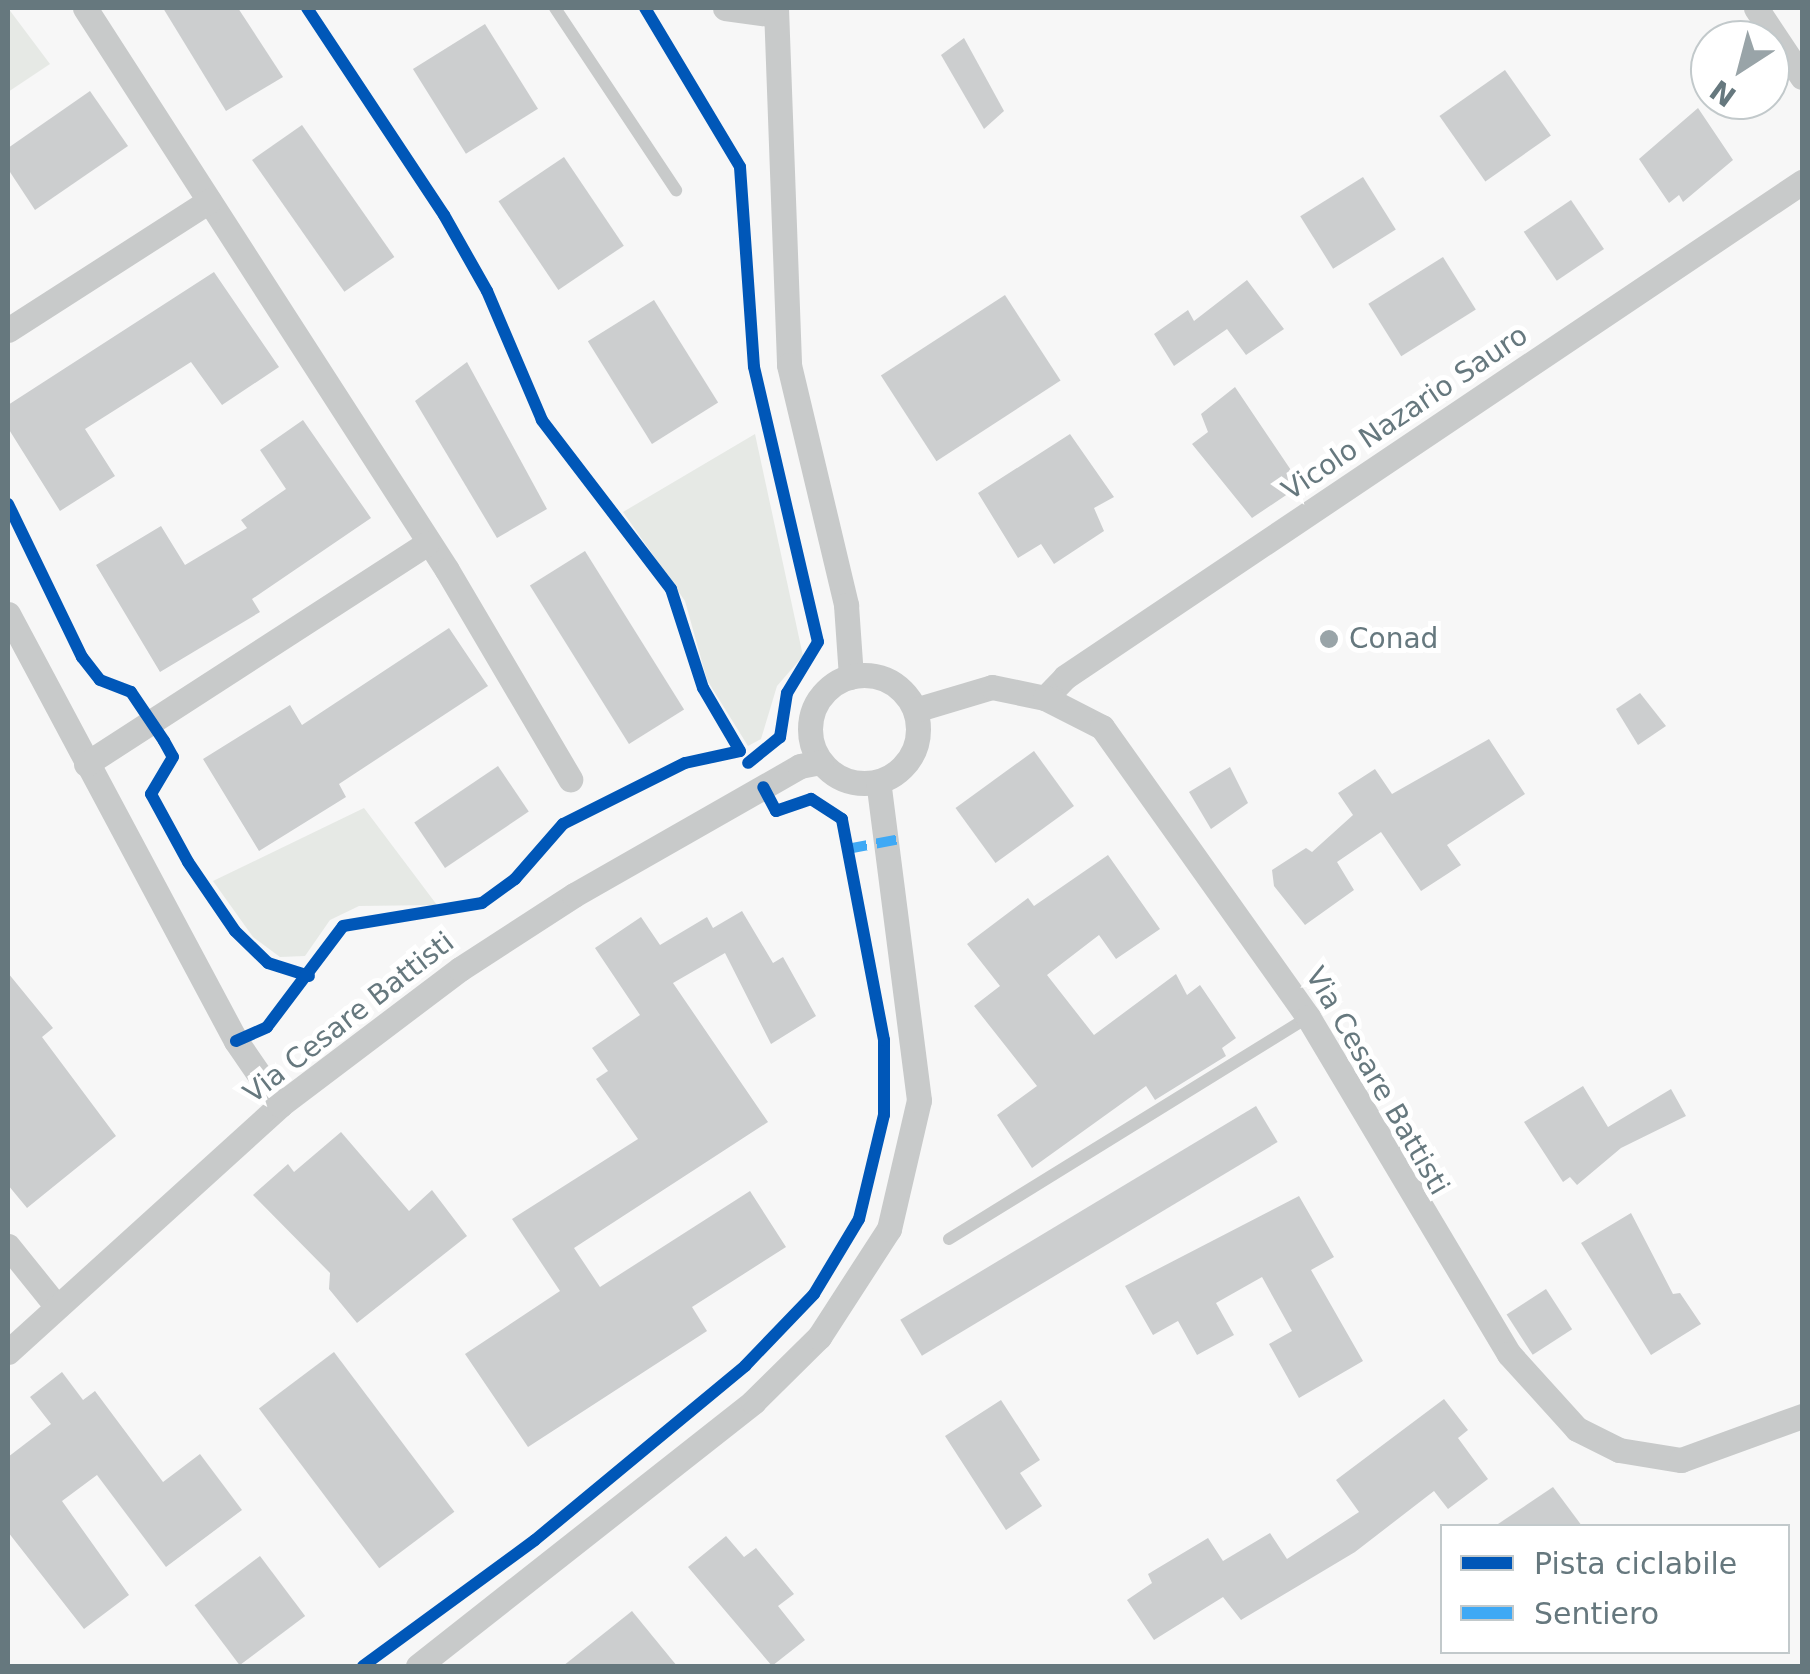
<!DOCTYPE html>
<style>
body{margin:0}
#map{position:relative;width:1810px;height:1674px;overflow:hidden;background:#f7f7f7;font-family:"DejaVu Sans",sans-serif}
div>[style]{position:absolute}
.green>*{inset:0;background:#e6e9e5}
.building>*{inset:0;background:#cccecf;transform-origin:0 0}
.service>*{height:12px;margin:-6px;padding:0 6px;transform-origin:6px;border-radius:6px;background:#c8caca}
.minor>*{height:25px;margin:-12.5px;padding:0 12.5px;transform-origin:12.5px;border-radius:12.5px;background:#c8caca}
.minor>.ring{margin:-12.5px;padding:0;box-sizing:content-box;background:none;border:25px solid #c8caca;border-radius:50%}
.quiet>*{height:10px;margin-top:-5px;transform-origin:0;background:repeating-linear-gradient(90deg,#3fa9f5 0 20px,transparent 0 30px)}
.cycleway>*{height:12px;margin:-6px;padding:0 6px;transform-origin:6px;border-radius:6px;background:#0057b8}
.dots>*{width:28px;height:28px;translate:-50% -50%;box-sizing:border-box;border:5px solid #fff;border-radius:50%}
span{translate:-50% -50%;white-space:nowrap;text-align:center;line-height:1.15;-webkit-text-stroke:10px #fff;paint-order:stroke}
.street-label{font-size:28px;color:#66787e}
.poi-label{font-size:28px;color:#66787e}
.left{translate:0 -50%;text-align:left}
.frame{position:absolute;inset:0;border:10px solid #66787e;pointer-events:none}
.legend{position:absolute;left:1440px;top:1524px;width:350px;height:130px;box-sizing:border-box;background:#fff;border:2px solid #c2c9cb;margin:0;padding:12px 18px;list-style:none;font-size:30px;color:#66787e}
.legend li{display:flex;align-items:center;gap:20px;height:50px}
.legend b{width:50px;border:2px solid #c2c9cb}
.north{position:absolute;left:1690px;top:20px;width:100px;height:100px;box-sizing:border-box;background:#fff;border:2px solid #c2c9cb;border-radius:50%;rotate:216deg;font-size:28px;font-weight:700;line-height:40px;text-align:center;color:#66787e}
.north::after{content:'';display:block;margin:auto;width:35px;height:45px;background:#99a4a8;clip-path:polygon(50% 0,100% 100%,50% 72%,0 100%)}
</style>
<div id="map">
<div class="green">
<i style="clip-path:polygon(8px 8px,50px 64px,8px 92px)"></i>
<i style="clip-path:polygon(755px 434px,803px 656px,777px 686px,761px 739px,748px 746px,707px 680px,685px 601px,623px 512px)"></i>
<i style="clip-path:polygon(364px 808px,437px 905px,359px 906px,330px 920px,305px 956px,280px 957px,253px 937px,213px 881px)"></i>
</div>
<div class="building">
<i style="clip-path:polygon(163px 8px,238px 8px,283px 77px,226px 111px)"></i>
<i style="left:485px;top:24px;width:100px;height:85px;rotate:58deg"></i>
<i style="clip-path:polygon(964px 38px,1004px 111px,984px 129px,941px 55px)"></i>
<i style="left:1505px;top:70px;width:80px;height:80px;rotate:55deg"></i>
<i style="clip-path:polygon(90px 91px,128px 146px,35px 210px,8px 169px,8px 148px)"></i>
<i style="clip-path:polygon(1698px 108px,1733px 160px,1683px 202px,1679px 195px,1669px 203px,1639px 159px)"></i>
<i style="left:302px;top:125px;width:161px;height:61px;rotate:55deg"></i>
<i style="left:564px;top:157px;width:107px;height:79px;rotate:56deg"></i>
<i style="left:1363px;top:177px;width:62px;height:74px;rotate:58deg"></i>
<i style="left:1571px;top:200px;width:59px;height:57px;rotate:56deg"></i>
<i style="left:1443px;top:257px;width:62px;height:88px;rotate:58deg"></i>
<i style="clip-path:polygon(214px 272px,279px 367px,222px 405px,191px 362px,85px 429px,115px 476px,60px 511px,8px 428px,8px 405px)"></i>
<i style="clip-path:polygon(1247px 280px,1284px 329px,1246px 355px,1227px 329px,1174px 366px,1154px 334px,1188px 310px,1194px 321px)"></i>
<i style="left:1005px;top:295px;width:102px;height:148px;rotate:57deg"></i>
<i style="left:654px;top:300px;width:121px;height:78px;rotate:58deg"></i>
<i style="clip-path:polygon(467px 362px,547px 509px,497px 538px,415px 401px)"></i>
<i style="clip-path:polygon(1235px 387px,1301px 485px,1252px 518px,1192px 444px,1208px 432px,1201px 414px)"></i>
<i style="clip-path:polygon(303px 420px,371px 518px,252px 599px,260px 612px,160px 672px,96px 565px,161px 526px,185px 565px,247px 528px,241px 520px,286px 489px,260px 450px)"></i>
<i style="clip-path:polygon(1070px 434px,1114px 497px,1094px 508px,1104px 531px,1054px 564px,1041px 544px,1018px 558px,978px 493px)"></i>
<i style="left:585px;top:551px;width:187px;height:65px;rotate:58deg"></i>
<i style="clip-path:polygon(449px 628px,488px 686px,339px 784px,346px 797px,259px 851px,203px 759px,290px 705px,302px 725px)"></i>
<i style="clip-path:polygon(1640px 693px,1666px 726px,1638px 745px,1616px 709px)"></i>
<i style="clip-path:polygon(1489px 739px,1525px 794px,1447px 845px,1461px 865px,1421px 891px,1381px 832px,1337px 862px,1354px 890px,1305px 925px,1274px 886px,1272px 870px,1306px 848px,1312px 852px,1353px 815px,1338px 793px,1375px 769px,1392px 794px)"></i>
<i style="left:1034px;top:751px;width:68px;height:97px;rotate:54deg"></i>
<i style="left:498px;top:766px;width:55px;height:101px;rotate:56deg"></i>
<i style="clip-path:polygon(1230px 767px,1248px 803px,1211px 829px,1189px 792px)"></i>
<i style="clip-path:polygon(1108px 855px,1160px 929px,1116px 959px,1099px 935px,1047px 975px,1094px 1035px,1176px 974px,1187px 995px,1200px 985px,1236px 1038px,1222px 1048px,1226px 1056px,1155px 1100px,1146px 1086px,1032px 1168px,997px 1115px,1037px 1086px,974px 1006px,1000px 986px,967px 944px,1028px 898px,1034px 906px)"></i>
<i style="clip-path:polygon(742px 911px,773px 963px,783px 957px,816px 1016px,771px 1044px,725px 953px,673px 983px,768px 1122px,574px 1248px,600px 1287px,750px 1191px,786px 1247px,692px 1307px,707px 1331px,528px 1447px,465px 1354px,560px 1291px,512px 1219px,638px 1139px,596px 1079px,608px 1071px,592px 1048px,640px 1015px,595px 948px,641px 917px,660px 945px,707px 917px,713px 928px)"></i>
<i style="clip-path:polygon(8px 973px,53px 1028px,42px 1037px,116px 1136px,27px 1208px,8px 1185px)"></i>
<i style="clip-path:polygon(1583px 1086px,1608px 1127px,1671px 1089px,1686px 1116px,1621px 1148px,1577px 1185px,1570px 1177px,1563px 1182px,1524px 1122px)"></i>
<i style="left:1256px;top:1106px;width:42px;height:415px;rotate:59deg"></i>
<i style="clip-path:polygon(341px 1132px,409px 1211px,432px 1190px,467px 1236px,357px 1323px,329px 1289px,330px 1273px,253px 1195px,288px 1164px,294px 1172px)"></i>
<i style="clip-path:polygon(1299px 1196px,1334px 1257px,1311px 1270px,1363px 1361px,1299px 1398px,1269px 1344px,1292px 1331px,1262px 1277px,1216px 1303px,1234px 1335px,1197px 1355px,1178px 1321px,1153px 1335px,1125px 1286px)"></i>
<i style="clip-path:polygon(1631px 1213px,1673px 1294px,1680px 1293px,1701px 1324px,1651px 1355px,1581px 1243px)"></i>
<i style="left:1546px;top:1289px;width:48px;height:47px;rotate:57deg"></i>
<i style="left:334px;top:1352px;width:200px;height:94px;rotate:53deg"></i>
<i style="clip-path:polygon(62px 1372px,83px 1400px,95px 1391px,163px 1482px,200px 1454px,242px 1510px,166px 1567px,97px 1475px,62px 1501px,129px 1595px,84px 1629px,8px 1532px,8px 1457px,51px 1424px,30px 1397px)"></i>
<i style="clip-path:polygon(1444px 1399px,1468px 1430px,1458px 1438px,1488px 1479px,1448px 1509px,1434px 1491px,1355px 1552px,1241px 1620px,1223px 1597px,1154px 1640px,1127px 1600px,1152px 1583px,1148px 1574px,1208px 1538px,1223px 1561px,1270px 1533px,1287px 1559px,1359px 1512px,1336px 1480px)"></i>
<i style="clip-path:polygon(1001px 1400px,1040px 1460px,1020px 1473px,1042px 1506px,1006px 1530px,945px 1436px)"></i>
<i style="clip-path:polygon(1553px 1487px,1582px 1526px,1495px 1526px)"></i>
<i style="clip-path:polygon(726px 1536px,744px 1557px,756px 1548px,794px 1594px,778px 1606px,805px 1640px,772px 1666px,688px 1567px)"></i>
<i style="left:260px;top:1556px;width:75px;height:82px;rotate:53deg"></i>
<i style="clip-path:polygon(632px 1611px,677px 1666px,563px 1666px)"></i>
</div>
<div class="service">
<i style="left:555px;top:8px;width:219px;rotate:56.4deg"></i>
<i style="left:949px;top:1239px;width:422px;rotate:-31.7deg"></i>
</div>
<div class="minor">
<i style="left:85px;top:8px;width:668px;rotate:57.21deg"></i>
<i style="left:447px;top:570px;width:243px;rotate:59.5deg"></i>
<i style="left:725px;top:8px;width:51px;rotate:7.8deg"></i>
<i style="left:776px;top:8px;width:357px;rotate:87.9deg"></i>
<i style="left:789px;top:365px;width:247px;rotate:76.6deg"></i>
<i style="left:846px;top:605px;width:72px;rotate:86deg"></i>
<i style="left:1756px;top:8px;width:83px;rotate:56.3deg"></i>
<i style="left:8px;top:330px;width:239px;rotate:-32.7deg"></i>
<i style="left:8px;top:614px;width:484px;rotate:61.9deg"></i>
<i style="left:236px;top:1041px;width:78px;rotate:55.5deg"></i>
<i class="ring" style="left:810px;top:675px;width:83px;height:83px"></i>
<i style="left:1045px;top:698px;width:29px;rotate:-46deg"></i>
<i style="left:1065px;top:677px;width:888px;rotate:-33.89deg"></i>
<i style="left:915px;top:710px;width:80px;rotate:-16.6deg"></i>
<i style="left:992px;top:687px;width:54px;rotate:11.7deg"></i>
<i style="left:1045px;top:698px;width:64px;rotate:27deg"></i>
<i style="left:1102px;top:727px;width:356px;rotate:54.6deg"></i>
<i style="left:1308px;top:1017px;width:392px;rotate:59.2deg"></i>
<i style="left:1509px;top:1354px;width:101px;rotate:47.8deg"></i>
<i style="left:1577px;top:1429px;width:47px;rotate:26.6deg"></i>
<i style="left:1619px;top:1450px;width:63px;rotate:9.2deg"></i>
<i style="left:1681px;top:1460px;width:129px;rotate:-20deg"></i>
<i style="left:86px;top:764px;width:406px;rotate:-32.9deg"></i>
<i style="left:8px;top:1246px;width:78px;rotate:51.2deg"></i>
<i style="left:8px;top:1352px;width:367px;rotate:-42.2deg"></i>
<i style="left:280px;top:1105px;width:226px;rotate:-37.1deg"></i>
<i style="left:460px;top:969px;width:136px;rotate:-33deg"></i>
<i style="left:574px;top:895px;width:260px;rotate:-29.7deg"></i>
<i style="left:800px;top:766px;width:21px;rotate:-11deg"></i>
<i style="left:418px;top:1666px;width:427px;rotate:-38.2deg"></i>
<i style="left:753px;top:1402px;width:93px;rotate:-44.6deg"></i>
<i style="left:819px;top:1337px;width:129px;rotate:-57.1deg"></i>
<i style="left:889px;top:1229px;width:132px;rotate:-76.9deg"></i>
<i style="left:919px;top:1100px;width:321px;rotate:-97.3deg"></i>
</div>
<div class="quiet">
<i style="left:847px;top:849px;width:59px;rotate:-10.7deg"></i>
</div>
<div class="cycleway">
<i style="left:645px;top:8px;width:185px;rotate:59.1deg"></i>
<i style="left:740px;top:167px;width:200px;rotate:86deg"></i>
<i style="left:754px;top:367px;width:282px;rotate:76.9deg"></i>
<i style="left:818px;top:642px;width:60px;rotate:121.3deg"></i>
<i style="left:787px;top:693px;width:45px;rotate:99deg"></i>
<i style="left:780px;top:737px;width:41px;rotate:140.9deg"></i>
<i style="left:8px;top:504px;width:170px;rotate:64.2deg"></i>
<i style="left:82px;top:657px;width:29px;rotate:52deg"></i>
<i style="left:100px;top:680px;width:33px;rotate:21deg"></i>
<i style="left:131px;top:692px;width:59px;rotate:56deg"></i>
<i style="left:164px;top:741px;width:18px;rotate:61deg"></i>
<i style="left:173px;top:757px;width:43px;rotate:120.7deg"></i>
<i style="left:151px;top:794px;width:77px;rotate:61.4deg"></i>
<i style="left:188px;top:862px;width:83px;rotate:55.7deg"></i>
<i style="left:235px;top:931px;width:46px;rotate:44.1deg"></i>
<i style="left:268px;top:963px;width:43px;rotate:17.6deg"></i>
<i style="left:236px;top:1041px;width:34px;rotate:-24deg"></i>
<i style="left:267px;top:1027px;width:126px;rotate:-53deg"></i>
<i style="left:343px;top:926px;width:141px;rotate:-9.4deg"></i>
<i style="left:482px;top:903px;width:41px;rotate:-36deg"></i>
<i style="left:515px;top:879px;width:73px;rotate:-48.9deg"></i>
<i style="left:563px;top:824px;width:136px;rotate:-26.6deg"></i>
<i style="left:685px;top:763px;width:56px;rotate:-12.3deg"></i>
<i style="left:740px;top:751px;width:73px;rotate:-120.4deg"></i>
<i style="left:703px;top:688px;width:104px;rotate:-107.9deg"></i>
<i style="left:671px;top:589px;width:213px;rotate:-127.4deg"></i>
<i style="left:542px;top:420px;width:140px;rotate:-113.1deg"></i>
<i style="left:487px;top:291px;width:87px;rotate:-119.5deg"></i>
<i style="left:444px;top:215px;width:248px;rotate:-123.5deg"></i>
<i style="left:363px;top:1666px;width:213px;rotate:-36.2deg"></i>
<i style="left:535px;top:1540px;width:273px;rotate:-39.6deg"></i>
<i style="left:745px;top:1366px;width:100px;rotate:-46.2deg"></i>
<i style="left:814px;top:1294px;width:87px;rotate:-59deg"></i>
<i style="left:859px;top:1219px;width:107px;rotate:-76.5deg"></i>
<i style="left:884px;top:1115px;width:75px;rotate:-90deg"></i>
<i style="left:884px;top:1040px;width:225px;rotate:-100.8deg"></i>
<i style="left:842px;top:819px;width:37px;rotate:-147deg"></i>
<i style="left:811px;top:799px;width:37px;rotate:161deg"></i>
<i style="left:776px;top:811px;width:27px;rotate:-118deg"></i>
</div>
<div class="dots">
<i style="left:1329px;top:639px;background:#99a4a8"></i>
</div>
<div class="street-label">
<span style="left:1405px;top:413px;rotate:-34deg">Vicolo Nazario Sauro</span>
<span style="left:349px;top:1018px;rotate:-38deg">Via Cesare Battisti</span>
<span style="left:1377px;top:1081px;rotate:60deg">Via Cesare Battisti</span>
</div>
<div class="poi-label">
<span class="left" style="left:1349px;top:639px">Conad</span>
</div>
<div class="frame"></div>
<ul class="legend">
<li><b style="height:12px;background:#0057b8"></b>Pista ciclabile</li>
<li><b style="height:12px;background:#3fa9f5"></b>Sentiero</li>
</ul>
<div class="north">N</div>
</div>
